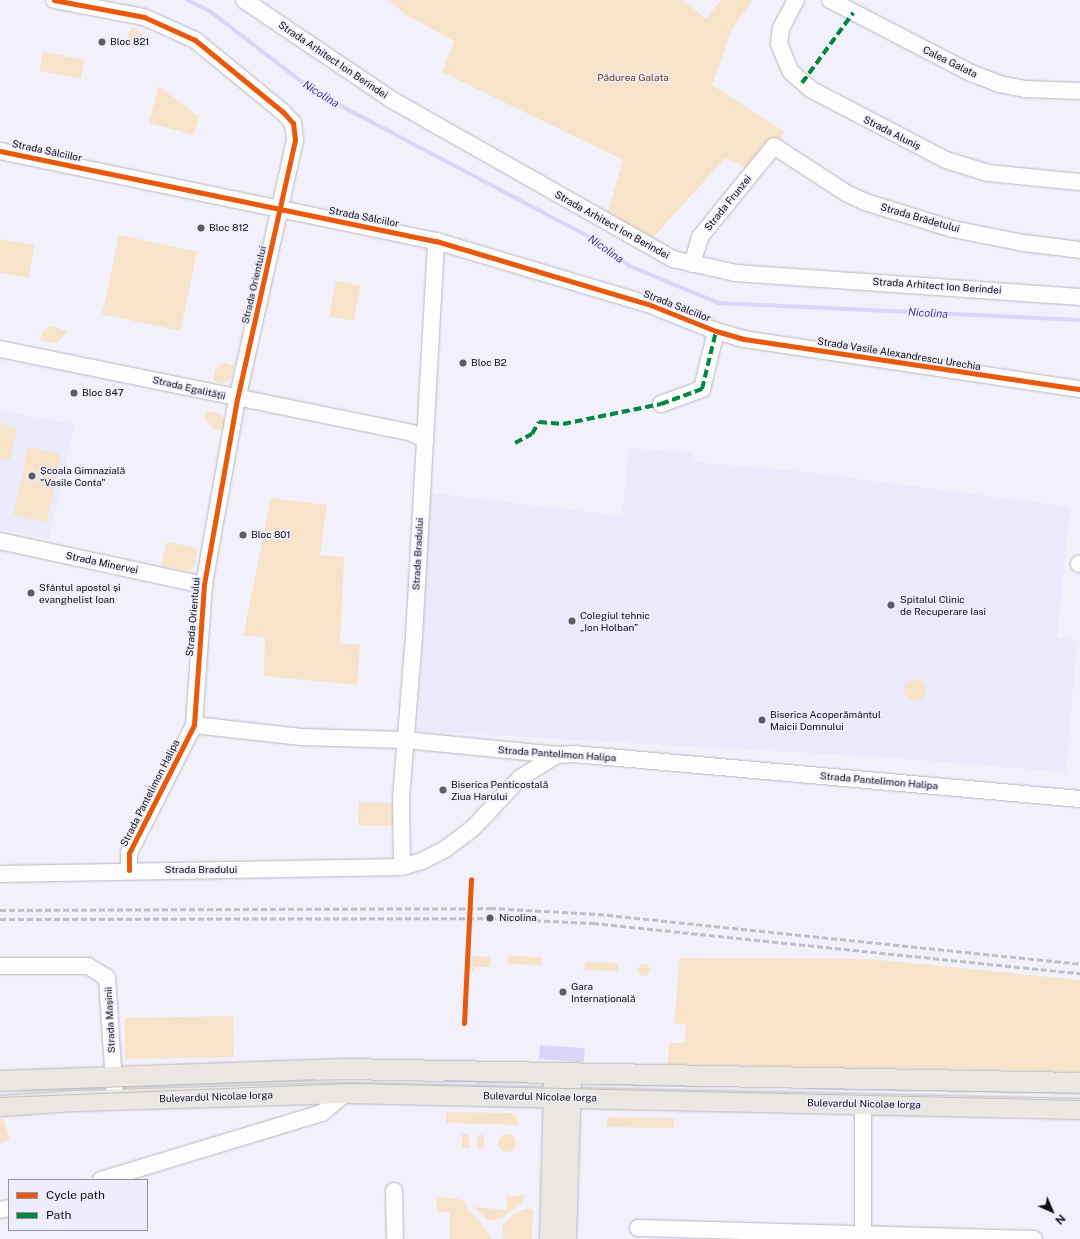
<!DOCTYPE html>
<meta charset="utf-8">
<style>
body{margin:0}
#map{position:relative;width:1080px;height:1239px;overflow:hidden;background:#f2f0fa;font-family:"Public Sans",sans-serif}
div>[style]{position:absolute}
.built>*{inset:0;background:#ebe9fc}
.green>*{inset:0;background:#f7e2ca;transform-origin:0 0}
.round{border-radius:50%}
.water>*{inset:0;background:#dad6fb;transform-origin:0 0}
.stream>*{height:3.5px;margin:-1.75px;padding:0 1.75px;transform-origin:1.75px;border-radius:1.75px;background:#dad6fb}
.roads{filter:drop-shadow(0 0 1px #b8b7bf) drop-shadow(0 0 1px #b8b7bf)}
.minor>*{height:16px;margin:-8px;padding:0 8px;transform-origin:8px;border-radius:8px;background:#fdfdfe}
.major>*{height:20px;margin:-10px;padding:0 10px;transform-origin:10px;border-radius:10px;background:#eae7e2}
.tram>*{height:1px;margin:-0.5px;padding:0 0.5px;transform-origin:0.5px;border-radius:0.5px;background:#c0c0c2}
.rail>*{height:3px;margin-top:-1.5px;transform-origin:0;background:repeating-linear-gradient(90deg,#c0c0c2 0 6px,transparent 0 9px)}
.quiet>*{height:4px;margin-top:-2px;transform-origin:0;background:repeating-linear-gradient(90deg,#00873e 0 8px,transparent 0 12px)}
.cycleway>*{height:5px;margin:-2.5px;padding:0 2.5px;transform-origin:2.5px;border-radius:2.5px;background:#e8590c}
.dots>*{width:11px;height:11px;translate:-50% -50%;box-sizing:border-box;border:2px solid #efedfd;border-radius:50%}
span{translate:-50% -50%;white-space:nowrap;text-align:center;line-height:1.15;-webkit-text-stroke:3px #efedfd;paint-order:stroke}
.poi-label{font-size:10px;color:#0d0d13}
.left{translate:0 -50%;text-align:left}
.street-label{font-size:10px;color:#0d0d13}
.park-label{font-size:10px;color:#644201}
.water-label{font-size:11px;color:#4a358f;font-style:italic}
.legend{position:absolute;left:8px;top:1179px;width:140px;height:52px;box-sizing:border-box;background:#efedfd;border:1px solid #95939f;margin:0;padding:5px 7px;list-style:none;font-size:12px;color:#0d0d13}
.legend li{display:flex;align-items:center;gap:8px;height:20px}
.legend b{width:20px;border:1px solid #95939f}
.north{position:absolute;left:1032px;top:1191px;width:40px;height:40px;-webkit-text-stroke:3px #efedfd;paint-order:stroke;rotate:135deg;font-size:11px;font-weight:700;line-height:16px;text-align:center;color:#0d0d13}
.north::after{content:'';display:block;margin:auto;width:14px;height:18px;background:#0d0d13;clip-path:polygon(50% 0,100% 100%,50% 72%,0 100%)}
</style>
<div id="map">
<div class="built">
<i style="clip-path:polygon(0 411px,75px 424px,49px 539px,0 529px)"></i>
<i style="clip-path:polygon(629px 448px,692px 453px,692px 462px,798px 471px,1070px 507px,1057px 638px,1077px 640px,1066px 772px,880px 757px,417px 731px,431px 493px,622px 516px)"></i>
</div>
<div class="green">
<i style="clip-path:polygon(389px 0,683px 0,706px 19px,721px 0,752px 0,731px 31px,712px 85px,785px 132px,754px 171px,725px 158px,650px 241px,607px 215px,623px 160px,442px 72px,454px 41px,403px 13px)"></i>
<i style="clip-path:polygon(132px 27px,138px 29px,144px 38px,144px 48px,133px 46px,127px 38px)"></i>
<i style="left:43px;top:52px;width:42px;height:19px;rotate:11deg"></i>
<i style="clip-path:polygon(159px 86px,199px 117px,194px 135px,149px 123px)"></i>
<i style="left:119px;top:235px;width:80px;height:81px;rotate:12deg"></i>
<i style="clip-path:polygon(0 239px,34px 245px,29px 278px,0 273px)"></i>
<i style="left:336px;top:281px;width:25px;height:36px;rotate:11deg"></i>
<i style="clip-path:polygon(50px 326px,67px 331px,57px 343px,40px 340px,43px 331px)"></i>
<i style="clip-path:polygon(224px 363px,234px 366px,231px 379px,225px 383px,213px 381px,216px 368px)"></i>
<i style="clip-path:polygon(206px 411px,220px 414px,225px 418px,222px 430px,213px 429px,205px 419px)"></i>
<i style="clip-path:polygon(0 424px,17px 428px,10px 461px,0 459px)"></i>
<i style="left:28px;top:447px;width:34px;height:70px;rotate:12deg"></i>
<i style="clip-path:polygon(271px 498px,327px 505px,320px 555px,344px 557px,340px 643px,360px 645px,357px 685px,264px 676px,265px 637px,243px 636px)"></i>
<i style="clip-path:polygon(167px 542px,198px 548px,194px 566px,190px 571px,161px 566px)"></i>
<i class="round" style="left:904px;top:679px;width:22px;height:22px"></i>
<i style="left:359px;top:802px;width:35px;height:23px;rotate:2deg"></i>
<i style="clip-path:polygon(472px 956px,491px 957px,490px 967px,474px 967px,474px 972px,471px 971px)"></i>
<i style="left:508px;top:956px;width:34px;height:8px;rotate:2deg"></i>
<i style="clip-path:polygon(680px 958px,869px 959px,1080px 980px,1080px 1072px,668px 1064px,669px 1043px,685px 1043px,686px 1024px,674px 1023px)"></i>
<i style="left:585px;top:962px;width:33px;height:8px;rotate:2deg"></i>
<i class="round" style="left:638px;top:964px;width:12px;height:12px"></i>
<i style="left:233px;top:1016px;width:41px;height:108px;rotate:89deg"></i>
<i style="clip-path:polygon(446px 1112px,514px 1113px,519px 1125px,446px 1123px)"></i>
<i style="left:607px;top:1117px;width:67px;height:10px;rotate:1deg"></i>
<i style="clip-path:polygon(3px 1118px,10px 1140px,0 1143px,0 1119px)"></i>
<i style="left:462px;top:1134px;width:7px;height:14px"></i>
<i class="round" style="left:498px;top:1134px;width:18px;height:18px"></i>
<i style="left:477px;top:1135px;width:7px;height:14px"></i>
<i style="clip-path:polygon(526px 1195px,521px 1203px,504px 1217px,494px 1220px,486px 1219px,474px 1207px,507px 1210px,507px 1196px)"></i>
<i style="clip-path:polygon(436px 1197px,459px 1199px,466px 1203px,467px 1209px,480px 1221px,492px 1239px,450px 1239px,450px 1212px,437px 1212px)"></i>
<i style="clip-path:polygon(525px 1209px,533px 1209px,532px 1239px,504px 1239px,502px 1226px,512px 1215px)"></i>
</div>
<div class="water">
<i style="left:540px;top:1045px;width:45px;height:14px;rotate:4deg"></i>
</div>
<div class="stream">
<i style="left:188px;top:0;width:25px;rotate:27deg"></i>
<i style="left:210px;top:11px;width:133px;rotate:37.6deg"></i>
<i style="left:315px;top:92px;width:313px;rotate:27.8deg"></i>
<i style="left:592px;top:238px;width:47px;rotate:36.4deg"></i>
<i style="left:630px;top:266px;width:96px;rotate:22.6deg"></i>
<i style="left:719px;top:303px;width:361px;rotate:2.7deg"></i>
</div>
<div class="roads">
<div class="minor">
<i style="left:54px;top:0;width:92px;rotate:10.7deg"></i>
<i style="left:144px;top:17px;width:56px;rotate:24.3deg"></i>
<i style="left:195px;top:40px;width:114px;rotate:39.3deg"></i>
<i style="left:283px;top:112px;width:15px;rotate:48deg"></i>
<i style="left:293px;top:123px;width:17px;rotate:83deg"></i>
<i style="left:295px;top:140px;width:265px;rotate:102.6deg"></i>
<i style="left:237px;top:399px;width:189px;rotate:100.1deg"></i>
<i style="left:204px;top:585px;width:140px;rotate:94.1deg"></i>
<i style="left:194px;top:725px;width:144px;rotate:116.9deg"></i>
<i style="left:129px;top:853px;width:17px;rotate:90deg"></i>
<i style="left:244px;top:0;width:179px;rotate:34deg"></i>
<i style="left:392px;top:100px;width:323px;rotate:29.5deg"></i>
<i style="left:673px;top:259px;width:65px;rotate:12.5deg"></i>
<i style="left:736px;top:273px;width:345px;rotate:4deg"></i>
<i style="left:796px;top:0;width:32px;rotate:118deg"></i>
<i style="left:781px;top:28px;width:16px;rotate:97deg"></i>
<i style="left:779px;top:44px;width:30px;rotate:67deg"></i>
<i style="left:791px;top:72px;width:28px;rotate:41deg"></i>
<i style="left:812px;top:90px;width:151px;rotate:27.6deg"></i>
<i style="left:946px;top:160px;width:44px;rotate:17.2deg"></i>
<i style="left:988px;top:173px;width:92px;rotate:5.6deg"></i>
<i style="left:830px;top:0;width:159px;rotate:27.4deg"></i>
<i style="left:971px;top:73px;width:30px;rotate:21deg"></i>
<i style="left:999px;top:84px;width:26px;rotate:11deg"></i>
<i style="left:1025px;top:89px;width:55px;rotate:2.1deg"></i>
<i style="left:0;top:151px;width:445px;rotate:11.7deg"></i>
<i style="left:436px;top:241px;width:221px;rotate:16.6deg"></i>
<i style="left:648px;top:304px;width:73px;rotate:21.7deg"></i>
<i style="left:716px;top:331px;width:29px;rotate:16deg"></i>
<i style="left:744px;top:339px;width:340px;rotate:8.5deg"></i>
<i style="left:692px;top:264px;width:28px;rotate:-73deg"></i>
<i style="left:700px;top:237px;width:117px;rotate:-50.9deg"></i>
<i style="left:774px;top:146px;width:86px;rotate:33.1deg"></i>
<i style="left:846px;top:193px;width:21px;rotate:25deg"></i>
<i style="left:865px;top:202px;width:92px;rotate:17.1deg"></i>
<i style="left:953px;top:229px;width:72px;rotate:11.2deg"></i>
<i style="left:1024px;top:243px;width:56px;rotate:7.1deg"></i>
<i style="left:0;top:349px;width:420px;rotate:11.5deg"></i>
<i style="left:412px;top:433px;width:15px;rotate:28deg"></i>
<i style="left:661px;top:404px;width:44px;rotate:-20.1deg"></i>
<i style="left:702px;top:389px;width:60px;rotate:-76.4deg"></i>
<i style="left:0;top:541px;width:209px;rotate:12.2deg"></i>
<i style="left:1079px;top:564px;width:1px;rotate:-45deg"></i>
<i style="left:194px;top:725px;width:108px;rotate:6.4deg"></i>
<i style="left:301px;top:737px;width:104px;rotate:1.7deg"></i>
<i style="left:405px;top:740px;width:153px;rotate:5.6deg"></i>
<i style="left:557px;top:755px;width:17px;rotate:-3deg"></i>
<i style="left:574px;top:754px;width:508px;rotate:5.08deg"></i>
<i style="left:402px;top:867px;width:69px;rotate:-90.8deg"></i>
<i style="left:401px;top:798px;width:162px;rotate:-85.4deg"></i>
<i style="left:414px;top:637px;width:397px;rotate:-86.8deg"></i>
<i style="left:0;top:874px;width:402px;rotate:-1deg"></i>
<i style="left:402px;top:867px;width:21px;rotate:-17deg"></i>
<i style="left:422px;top:861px;width:25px;rotate:-27deg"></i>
<i style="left:444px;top:850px;width:36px;rotate:-37deg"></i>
<i style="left:473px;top:828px;width:69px;rotate:-46.8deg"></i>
<i style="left:520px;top:778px;width:44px;rotate:-31.9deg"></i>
<i style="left:0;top:966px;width:88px"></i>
<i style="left:88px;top:966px;width:22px;rotate:32deg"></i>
<i style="left:107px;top:978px;width:122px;rotate:86.2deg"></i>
<i style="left:101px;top:1180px;width:231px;rotate:-16.9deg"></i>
<i style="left:322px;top:1113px;width:31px;rotate:-40deg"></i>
<i style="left:394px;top:1191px;width:48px;rotate:88.8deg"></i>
<i style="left:0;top:1210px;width:9px;rotate:-13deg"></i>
<i style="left:638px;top:1228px;width:396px;rotate:1.6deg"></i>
<i style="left:863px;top:1239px;width:135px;rotate:-90deg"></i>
</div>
<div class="major">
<i style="left:0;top:1081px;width:344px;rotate:-2deg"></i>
<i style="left:344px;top:1069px;width:736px;rotate:1.09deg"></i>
<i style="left:0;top:1106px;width:75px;rotate:-3.8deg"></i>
<i style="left:75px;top:1101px;width:271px;rotate:-1.7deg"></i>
<i style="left:346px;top:1093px;width:734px;rotate:1.25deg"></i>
<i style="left:550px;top:1239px;width:155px;rotate:-88.5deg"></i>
<i style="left:566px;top:1239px;width:156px;rotate:-88.2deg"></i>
</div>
</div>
<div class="tram">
<i style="left:444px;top:1080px;width:84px;rotate:1.4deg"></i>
<i style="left:602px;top:1084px;width:96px;rotate:1.2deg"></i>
<i style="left:804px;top:1088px;width:276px;rotate:1deg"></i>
<i style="left:18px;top:1090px;width:296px;rotate:-2.1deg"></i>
<i style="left:0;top:1097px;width:350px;rotate:-2.3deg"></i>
<i style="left:350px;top:1083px;width:730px;rotate:1.33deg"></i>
</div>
<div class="rail">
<i style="left:0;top:910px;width:490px;rotate:-0.2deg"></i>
<i style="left:490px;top:908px;width:108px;rotate:3.2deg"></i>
<i style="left:598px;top:914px;width:485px;rotate:5.9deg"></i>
<i style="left:0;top:919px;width:490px;rotate:-0.1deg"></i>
<i style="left:490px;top:918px;width:103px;rotate:2.8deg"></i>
<i style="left:593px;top:923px;width:490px;rotate:5.9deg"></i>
</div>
<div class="quiet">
<i style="left:802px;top:83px;width:87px;rotate:-53.9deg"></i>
<i style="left:515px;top:443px;width:19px;rotate:-28deg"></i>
<i style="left:532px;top:434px;width:14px;rotate:-60deg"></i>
<i style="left:539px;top:422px;width:24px;rotate:5deg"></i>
<i style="left:563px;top:424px;width:100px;rotate:-11.5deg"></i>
<i style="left:661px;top:404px;width:44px;rotate:-20.1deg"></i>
<i style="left:702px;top:389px;width:60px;rotate:-76.4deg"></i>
</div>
<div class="cycleway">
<i style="left:54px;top:0;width:92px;rotate:10.7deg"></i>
<i style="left:144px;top:17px;width:56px;rotate:24.3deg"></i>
<i style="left:195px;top:40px;width:114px;rotate:39.3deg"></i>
<i style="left:283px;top:112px;width:15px;rotate:48deg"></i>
<i style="left:293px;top:123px;width:17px;rotate:83deg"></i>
<i style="left:295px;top:140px;width:265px;rotate:102.6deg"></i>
<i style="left:237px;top:399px;width:189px;rotate:100.1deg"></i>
<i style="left:204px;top:585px;width:140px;rotate:94.1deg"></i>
<i style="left:194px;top:725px;width:144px;rotate:116.9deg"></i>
<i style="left:129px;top:853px;width:17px;rotate:90deg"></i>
<i style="left:0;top:151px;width:445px;rotate:11.7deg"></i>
<i style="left:436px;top:241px;width:221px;rotate:16.6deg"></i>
<i style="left:648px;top:304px;width:73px;rotate:21.7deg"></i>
<i style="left:716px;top:331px;width:29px;rotate:16deg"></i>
<i style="left:744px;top:339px;width:340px;rotate:8.5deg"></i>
<i style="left:464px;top:1023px;width:144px;rotate:-87.2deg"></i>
</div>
<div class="dots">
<i style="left:102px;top:42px;background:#5d5c64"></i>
<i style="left:201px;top:228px;background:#5d5c64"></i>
<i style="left:463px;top:363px;background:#5d5c64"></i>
<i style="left:74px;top:393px;background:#5d5c64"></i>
<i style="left:32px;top:476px;background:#5d5c64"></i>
<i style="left:243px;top:535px;background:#5d5c64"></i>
<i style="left:31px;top:593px;background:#5d5c64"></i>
<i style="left:891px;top:605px;background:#5d5c64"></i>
<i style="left:572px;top:621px;background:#5d5c64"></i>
<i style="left:762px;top:720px;background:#5d5c64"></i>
<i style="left:443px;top:790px;background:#5d5c64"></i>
<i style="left:490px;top:918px;background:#5d5c64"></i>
<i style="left:563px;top:992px;background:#5d5c64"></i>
</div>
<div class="poi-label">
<span class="left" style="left:110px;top:42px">Bloc 821</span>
<span class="left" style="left:209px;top:228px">Bloc 812</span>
<span class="left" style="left:471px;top:363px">Bloc B2</span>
<span class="left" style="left:82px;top:393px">Bloc 847</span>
<span class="left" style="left:40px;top:476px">Școala Gimnazială<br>"Vasile Conta"</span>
<span class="left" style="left:251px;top:535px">Bloc 801</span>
<span class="left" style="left:39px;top:593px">Sfântul apostol și<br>evanghelist Ioan</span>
<span class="left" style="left:900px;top:605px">Spitalul Clinic<br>de Recuperare Iasi</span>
<span class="left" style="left:580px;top:621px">Colegiul tehnic<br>„Ion Holban”</span>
<span class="left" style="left:770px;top:720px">Biserica Acoperământul<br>Maicii Domnului</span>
<span class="left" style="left:451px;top:790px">Biserica Penticostală<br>Ziua Harului</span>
<span class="left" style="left:499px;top:918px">Nicolina</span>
<span class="left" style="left:571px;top:992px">Gara<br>Internațională</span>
</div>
<div class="street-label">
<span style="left:333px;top:60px;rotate:34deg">Strada Arhitect Ion Berindei</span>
<span style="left:950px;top:62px;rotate:26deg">Calea Galata</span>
<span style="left:892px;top:133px;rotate:27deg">Strada Aluniș</span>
<span style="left:47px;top:151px;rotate:12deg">Strada Sălciilor</span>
<span style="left:728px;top:203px;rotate:-51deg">Strada Frunzei</span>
<span style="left:364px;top:217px;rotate:11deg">Strada Sălciilor</span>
<span style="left:920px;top:218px;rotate:16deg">Strada Brădetului</span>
<span style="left:612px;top:225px;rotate:29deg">Strada Arhitect Ion Berindei</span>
<span style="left:254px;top:285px;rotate:-77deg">Strada Orientului</span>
<span style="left:937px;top:286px;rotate:4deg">Strada Arhitect Ion Berindei</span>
<span style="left:677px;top:306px;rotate:21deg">Strada Sălciilor</span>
<span style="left:899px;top:354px;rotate:9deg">Strada Vasile Alexandrescu Urechia</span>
<span style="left:189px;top:388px;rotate:13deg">Strada Egalității</span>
<span style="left:418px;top:554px;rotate:-87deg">Strada Bradului</span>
<span style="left:102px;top:563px;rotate:12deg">Strada Minervei</span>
<span style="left:193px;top:617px;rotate:-85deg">Strada Orientului</span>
<span style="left:557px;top:754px;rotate:4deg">Strada Pantelimon Halipa</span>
<span style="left:879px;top:781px;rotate:5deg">Strada Pantelimon Halipa</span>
<span style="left:150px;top:793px;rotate:-63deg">Strada Pantelimon Halipa</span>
<span style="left:201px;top:870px">Strada Bradului</span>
<span style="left:110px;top:1020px;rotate:-93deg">Strada Mașinii</span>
<span style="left:216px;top:1097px;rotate:-2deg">Bulevardul Nicolae Iorga</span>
<span style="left:540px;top:1097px;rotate:1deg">Bulevardul Nicolae Iorga</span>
<span style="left:864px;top:1104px;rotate:1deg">Bulevardul Nicolae Iorga</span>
</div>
<div class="park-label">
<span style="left:633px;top:78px">Pădurea Galata</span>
</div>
<div class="water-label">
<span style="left:321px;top:94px;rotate:32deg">Nicolina</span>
<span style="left:606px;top:249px;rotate:35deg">Nicolina</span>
<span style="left:928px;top:313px;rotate:3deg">Nicolina</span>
</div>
<ul class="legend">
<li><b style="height:5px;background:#e8590c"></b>Cycle path</li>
<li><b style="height:5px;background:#00873e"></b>Path</li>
</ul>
<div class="north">N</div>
</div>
